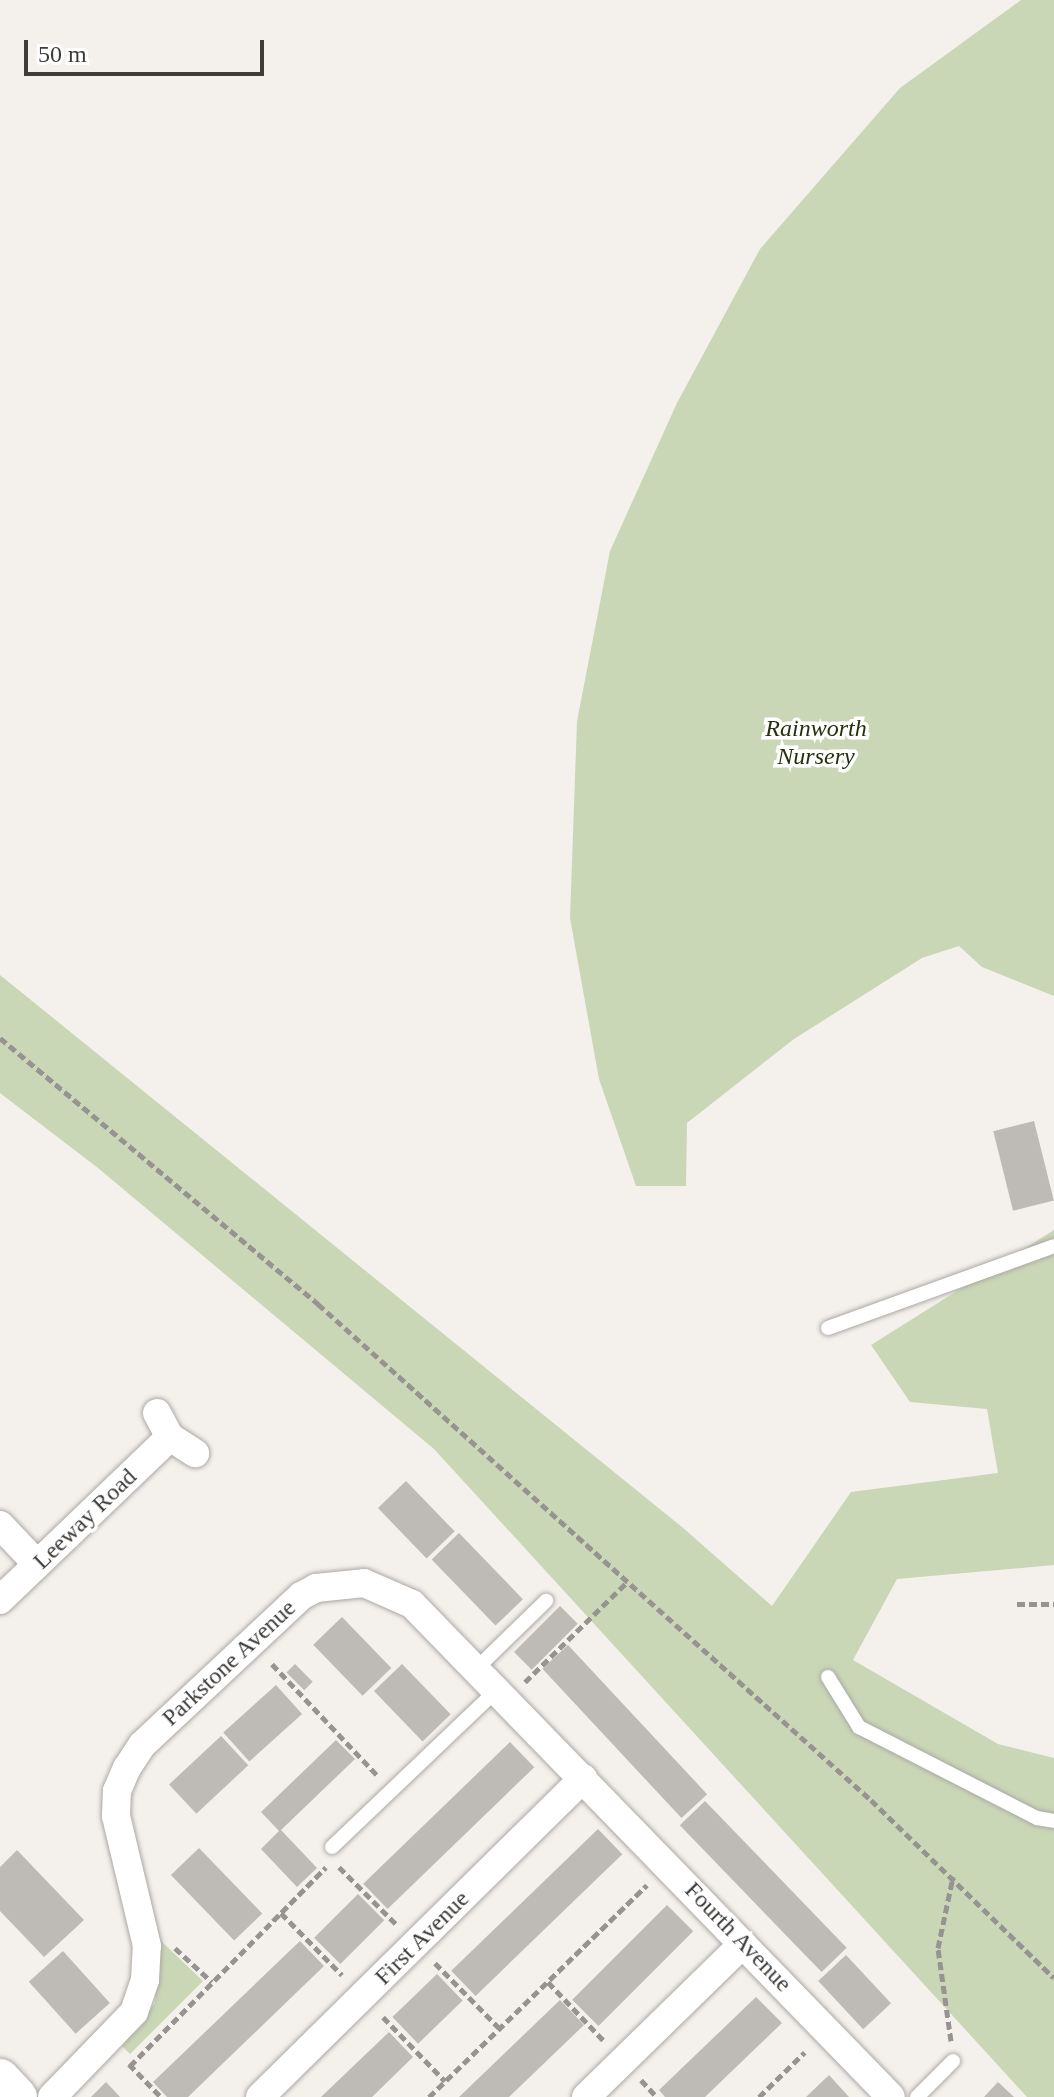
<!DOCTYPE html>
<style>
body{margin:0}
#map{position:relative;width:1054px;height:2097px;overflow:hidden;background:#f4f0ec;font-family:"Times New Roman",serif}
div>[style]{position:absolute}
.green>*{inset:0;background:#cad7b6}
.building>*{inset:0;background:#bebab6;transform-origin:0 0}
.path>*{height:5px;margin-top:-2.5px;transform-origin:0;background:repeating-linear-gradient(90deg,#969390 0 8px,transparent 0 12px)}
.roads{filter:drop-shadow(0 0 2px #aca8a4) drop-shadow(0 0 2px #aca8a4)}
.service>*{height:14px;margin:-7px;padding:0 7px;transform-origin:7px;border-radius:7px;background:#fff}
.minor>*{height:28px;margin:-14px;padding:0 14px;transform-origin:14px;border-radius:14px;background:#fff}
.secondary>*{height:40px;margin:-20px;padding:0 20px;transform-origin:20px;border-radius:20px;background:#fff}
span{translate:-50% -50%;white-space:nowrap;text-align:center;line-height:1.15;-webkit-text-stroke:7px #fff;paint-order:stroke}
.park-label{font-size:24px;color:#25310d;font-style:italic}
.street-label{font-size:24px;color:#3e3c3a}
.scale{position:absolute;left:24px;top:40px;width:240px;height:36px;box-sizing:border-box;border:4px solid #3e3c3a;border-top:0;padding-left:10px;font-size:24px;line-height:28px;white-space:nowrap;color:#3e3c3a;-webkit-text-stroke:6px #fff;paint-order:stroke}
</style>
<div id="map">
<div class="green">
<i style="clip-path:polygon(1021px 0,1054px 0,1054px 996px,982px 967px,959px 946px,922px 958px,794px 1039px,687px 1123px,686px 1186px,636px 1186px,599px 1079px,570px 918px,577px 721px,610px 551px,677px 403px,760px 249px,900px 88px)"></i>
<i style="clip-path:polygon(0 975px,682px 1527px,772px 1606px,851px 1492px,998px 1473px,987px 1409px,910px 1402px,871px 1345px,1054px 1230px,1054px 1565px,897px 1579px,853px 1660px,998px 1744px,1054px 1758px,1054px 2097px,1027px 2097px,434px 1449px,98px 1168px,0 1093px)"></i>
<i style="clip-path:polygon(159px 1939px,203px 1981px,130px 2054px,122px 2046px,155px 2003px)"></i>
</div>
<div class="building">
<i style="left:1034px;top:1121px;width:82px;height:42px;rotate:76deg"></i>
<i style="left:406px;top:1481px;width:70px;height:39px;rotate:46deg"></i>
<i style="left:459px;top:1533px;width:92px;height:38px;rotate:46deg"></i>
<i style="left:560px;top:1606px;width:25px;height:65px;rotate:45deg"></i>
<i style="left:342px;top:1617px;width:71px;height:40px;rotate:46deg"></i>
<i style="left:568px;top:1645px;width:204px;height:35px;rotate:47deg"></i>
<i style="left:295px;top:1664px;width:25px;height:12px;rotate:45deg"></i>
<i style="left:402px;top:1664px;width:70px;height:39px;rotate:46deg"></i>
<i style="left:276px;top:1685px;width:39px;height:71px;rotate:48deg"></i>
<i style="left:221px;top:1736px;width:40px;height:71px;rotate:47deg"></i>
<i style="clip-path:polygon(336px 1740px,355px 1759px,281px 1830px,317px 1868px,297px 1887px,261px 1849px,279px 1831px,261px 1812px)"></i>
<i style="left:510px;top:1742px;width:35px;height:204px;rotate:46deg"></i>
<i style="left:705px;top:1801px;width:204px;height:35px;rotate:46deg"></i>
<i style="left:598px;top:1829px;width:35px;height:204px;rotate:46deg"></i>
<i style="left:199px;top:1848px;width:91px;height:39px;rotate:46deg"></i>
<i style="clip-path:polygon(17px 1850px,84px 1920px,44px 1957px,0 1911px,0 1867px)"></i>
<i style="left:358px;top:1894px;width:37px;height:62px;rotate:45deg"></i>
<i style="left:667px;top:1905px;width:37px;height:134px;rotate:45deg"></i>
<i style="clip-path:polygon(300px 1941px,324px 1966px,188px 2097px,167px 2097px,153px 2082px)"></i>
<i style="left:63px;top:1951px;width:70px;height:46px;rotate:48deg"></i>
<i style="left:846px;top:1955px;width:66px;height:38px;rotate:47deg"></i>
<i style="left:437px;top:1974px;width:37px;height:62px;rotate:46deg"></i>
<i style="clip-path:polygon(756px 1997px,782px 2023px,705px 2097px,665px 2097px,659px 2090px)"></i>
<i style="clip-path:polygon(560px 2000px,584px 2025px,509px 2097px,459px 2097px)"></i>
<i style="clip-path:polygon(389px 2032px,413px 2057px,372px 2097px,321px 2097px)"></i>
<i style="clip-path:polygon(829px 2075px,849px 2097px,806px 2097px)"></i>
<i style="clip-path:polygon(106px 2082px,120px 2097px,91px 2097px)"></i>
<i style="clip-path:polygon(998px 2082px,1014px 2097px,984px 2097px)"></i>
</div>
<div class="path">
<i style="left:0;top:1038px;width:415px;rotate:39.9deg"></i>
<i style="left:318px;top:1304px;width:743px;rotate:41.89deg"></i>
<i style="left:871px;top:1800px;width:255px;rotate:44.2deg"></i>
<i style="left:1017px;top:1604px;width:37px"></i>
<i style="left:272px;top:1664px;width:154px;rotate:46.6deg"></i>
<i style="left:525px;top:1682px;width:143px;rotate:-44.4deg"></i>
<i style="left:339px;top:1867px;width:82px;rotate:45deg"></i>
<i style="left:281px;top:1913px;width:87px;rotate:45.5deg"></i>
<i style="left:175px;top:1948px;width:50px;rotate:42.6deg"></i>
<i style="left:435px;top:1963px;width:91px;rotate:45.4deg"></i>
<i style="left:548px;top:1982px;width:81px;rotate:46.5deg"></i>
<i style="left:383px;top:2017px;width:89px;rotate:45.9deg"></i>
<i style="left:951px;top:2041px;width:94px;rotate:-98deg"></i>
<i style="left:938px;top:1948px;width:73px;rotate:-78.1deg"></i>
<i style="left:129px;top:2064px;width:46px;rotate:45.9deg"></i>
<i style="left:130px;top:2066px;width:279px;rotate:-45.4deg"></i>
<i style="left:641px;top:2080px;width:23px;rotate:47deg"></i>
<i style="left:429px;top:2097px;width:304px;rotate:-44.2deg"></i>
<i style="left:759px;top:2097px;width:64px;rotate:-44.4deg"></i>
</div>
<div class="roads">
<div class="service">
<i style="left:828px;top:1328px;width:240px;rotate:-19.9deg"></i>
<i style="left:476px;top:1669px;width:98px;rotate:-44.2deg"></i>
<i style="left:828px;top:1677px;width:59px;rotate:58.2deg"></i>
<i style="left:859px;top:1727px;width:200px;rotate:27.1deg"></i>
<i style="left:1037px;top:1818px;width:17px;rotate:10deg"></i>
<i style="left:332px;top:1847px;width:228px;rotate:-43.6deg"></i>
<i style="left:917px;top:2097px;width:51px;rotate:-45deg"></i>
</div>
<div class="minor">
<i style="left:157px;top:1413px;width:27px;rotate:62deg"></i>
<i style="left:170px;top:1437px;width:30px;rotate:33deg"></i>
<i style="left:0;top:1525px;width:54px;rotate:46.5deg"></i>
<i style="left:0;top:1600px;width:236px;rotate:-43.8deg"></i>
<i style="left:52px;top:2097px;width:118px;rotate:-46deg"></i>
<i style="left:134px;top:2012px;width:34px;rotate:-71deg"></i>
<i style="left:145px;top:1980px;width:34px;rotate:-87deg"></i>
<i style="left:147px;top:1946px;width:134px;rotate:-103.4deg"></i>
<i style="left:116px;top:1816px;width:25px;rotate:-88deg"></i>
<i style="left:117px;top:1791px;width:25px;rotate:-67deg"></i>
<i style="left:127px;top:1768px;width:27px;rotate:-57deg"></i>
<i style="left:142px;top:1745px;width:218px;rotate:-43.1deg"></i>
<i style="left:301px;top:1596px;width:17px;rotate:-28deg"></i>
<i style="left:316px;top:1588px;width:48px;rotate:-5.9deg"></i>
<i style="left:364px;top:1583px;width:52px;rotate:23.6deg"></i>
<i style="left:412px;top:1604px;width:687px;rotate:45.83deg"></i>
<i style="left:260px;top:2097px;width:454px;rotate:-44.6deg"></i>
<i style="left:586px;top:2097px;width:219px;rotate:-44.3deg"></i>
</div>
<div class="secondary">
<i style="left:0;top:2079px;width:25px;rotate:47deg"></i>
</div>
</div>
<div class="park-label">
<span style="left:816px;top:743px">Rainworth<br>Nursery</span>
</div>
<div class="street-label">
<span style="left:85px;top:1519px;rotate:-44deg">Leeway Road</span>
<span style="left:229px;top:1663px;rotate:-43deg">Parkstone Avenue</span>
<span style="left:738px;top:1937px;rotate:46deg">Fourth Avenue</span>
<span style="left:422px;top:1938px;rotate:-45deg">First Avenue</span>
</div>
<div class="scale">50 m</div>
</div>
